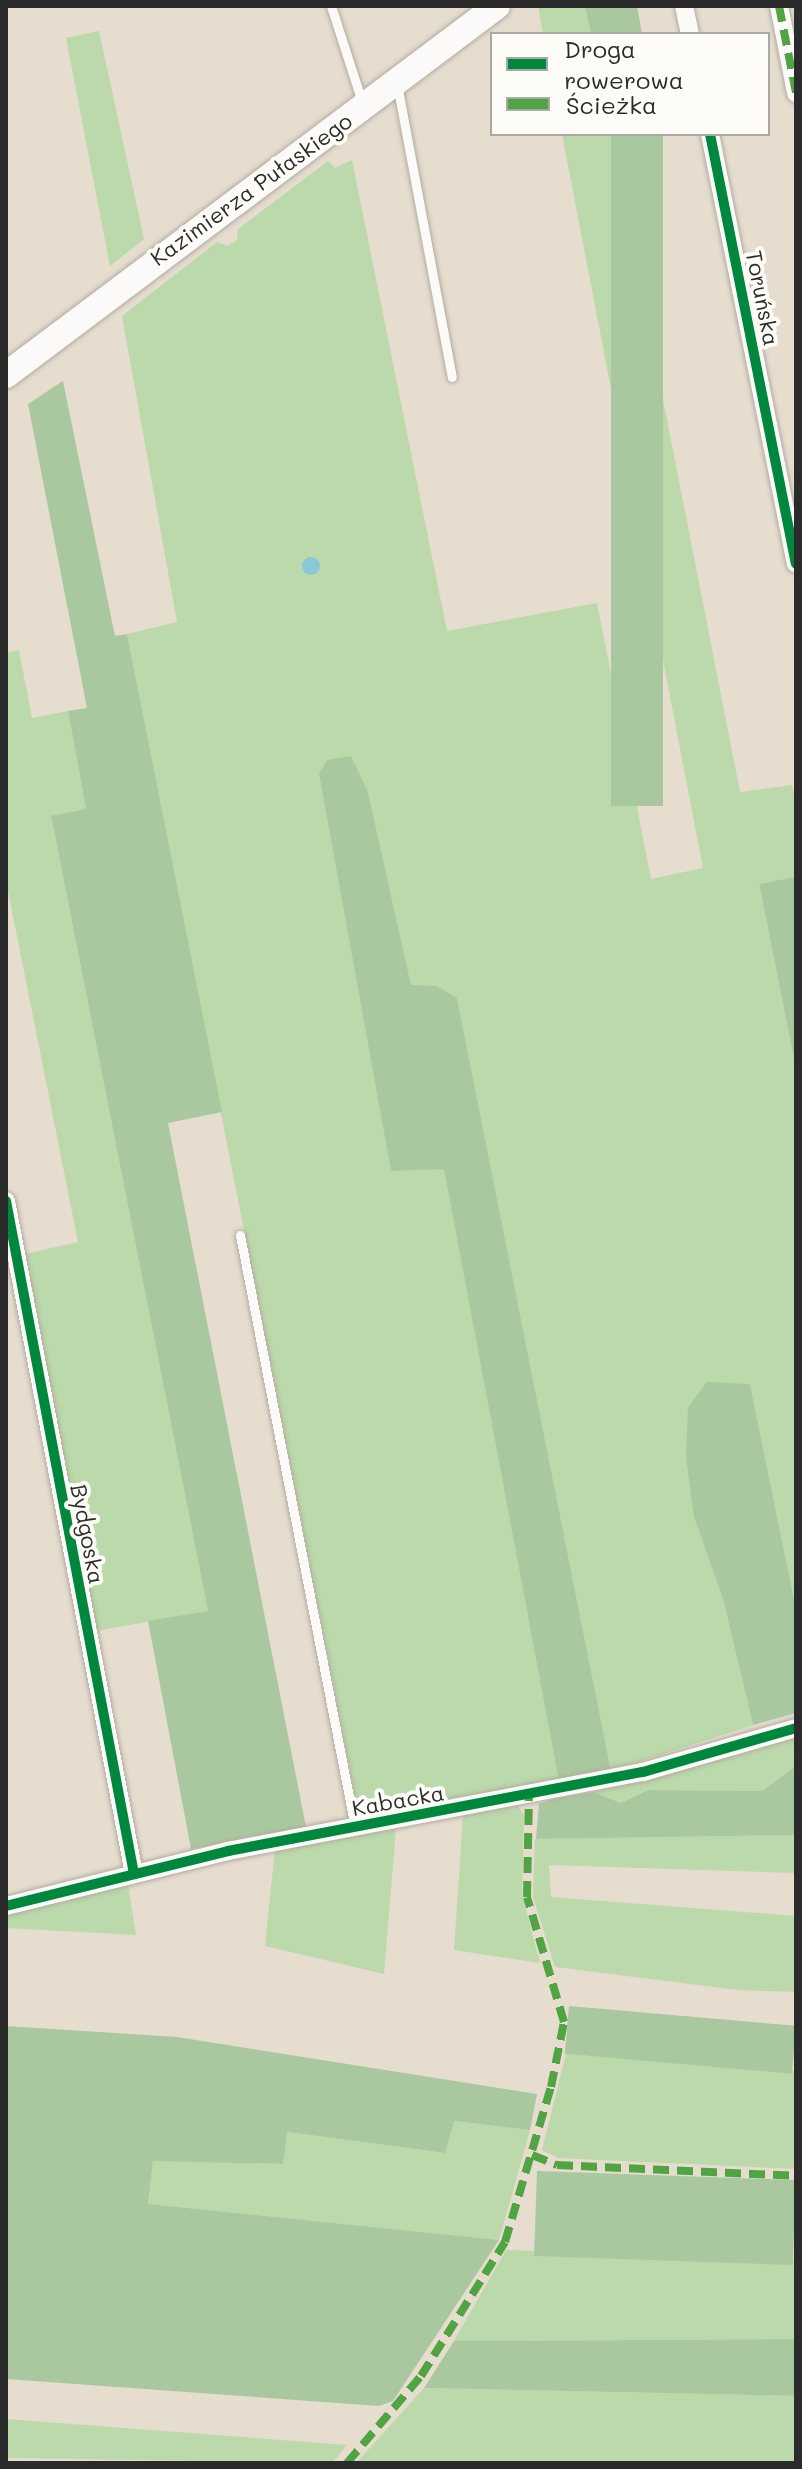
<!DOCTYPE html>
<meta charset="utf-8">
<style>
body{margin:0}
#map{position:relative;width:802px;height:2469px;overflow:hidden;background:#e6ddce;font-family:Mali,sans-serif}
div>[style]{position:absolute}
.green>*{inset:0;background:#bbd9aa}
.forest>*{inset:0;background:#aac89f;transform-origin:0 0}
.water>*{inset:0;background:#88c9d9}
.round{border-radius:50%}
.roads{filter:drop-shadow(0 0 2px #b2aca2) drop-shadow(0 0 2px #b2aca2)}
.lane>*{height:9px;margin:-4.5px;padding:0 4.5px;transform-origin:4.5px;border-radius:4.5px;background:#fbfaf8}
.street>*{height:18px;margin:-9px;padding:0 9px;transform-origin:9px;border-radius:9px;background:#fbfaf8}
.secondary>*{height:26px;margin:-13px;padding:0 13px;transform-origin:13px;border-radius:13px;background:#fbfaf8}
.quiet>*{height:8px;margin-top:-4px;transform-origin:0;background:repeating-linear-gradient(90deg,#51a443 0 16px,transparent 0 24px)}
.cycleway>*{height:10px;margin:-5px;padding:0 5px;transform-origin:5px;border-radius:5px;background:#00873e}
span{translate:-50% -50%;white-space:nowrap;text-align:center;line-height:1.15;-webkit-text-stroke:8px #fdfcf7;paint-order:stroke}
.street-label{font-size:22px;color:#2b2b2b}
.frame{position:absolute;inset:0;border:8px solid #2b2b2b;pointer-events:none}
.legend{position:absolute;left:490px;top:32px;width:280px;height:104px;box-sizing:border-box;background:#fdfcf7;border:2px solid #a9a8a5;margin:0;padding:10px 14px;list-style:none;font-size:24px;color:#2b2b2b}
.legend li{display:flex;align-items:center;gap:16px;height:40px}
.legend b{width:40px;border:2px solid #a9a8a5}
</style>
<div id="map">
<div class="green">
<i style="clip-path:polygon(538px 6px,585px 6px,591px 34px,543px 34px)"></i>
<i style="clip-path:polygon(99px 31px,144px 239px,110px 266px,66px 38px)"></i>
<i style="clip-path:polygon(562px 134px,611px 134px,740px 792px,792px 785px,796px 806px,796px 877px,759px 885px,796px 1069px,796px 1609px,750px 1384px,694px 1517px,723px 1599px,753px 1725px,611px 1771px,457px 998px,437px 986px,411px 986px,368px 792px,319px 774px,391px 1170px,444px 1168px,559px 1782px,359px 1817px,127px 634px,177px 622px,122px 316px,217px 242px,228px 246px,237px 240px,238px 229px,328px 161px,335px 168px,352px 160px,447px 631px,597px 603px,651px 879px,703px 868px)"></i>
<i style="clip-path:polygon(19px 650px,32px 718px,68px 711px,86px 809px,51px 817px,208px 1611px,96px 1631px,21px 1255px,78px 1242px,6px 881px,6px 653px)"></i>
<i style="clip-path:polygon(796px 1734px,796px 1766px,762px 1791px,648px 1790px,621px 1803px,593px 1792px)"></i>
<i style="clip-path:polygon(517px 1804px,524px 1816px,522px 1894px,540px 1963px,454px 1950px,463px 1816px)"></i>
<i style="clip-path:polygon(396px 1829px,384px 1974px,265px 1946px,275px 1849px)"></i>
<i style="clip-path:polygon(796px 1835px,796px 1873px,549px 1865px,551px 1897px,796px 1916px,796px 1992px,738px 1990px,555px 1967px,533px 1897px,535px 1839px)"></i>
<i style="clip-path:polygon(128px 1884px,136px 1935px,6px 1928px,6px 1914px)"></i>
<i style="clip-path:polygon(566px 2054px,796px 2071px,796px 2169px,558px 2158px,542px 2150px)"></i>
<i style="clip-path:polygon(453px 2121px,530px 2130px,499px 2240px,148px 2204px,153px 2160px,282px 2164px,287px 2132px,444px 2153px)"></i>
<i style="clip-path:polygon(506px 2250px,796px 2259px,796px 2339px,454px 2341px)"></i>
<i style="clip-path:polygon(424px 2388px,796px 2396px,796px 2463px,356px 2463px)"></i>
<i style="clip-path:polygon(6px 2419px,347px 2445px,332px 2463px,6px 2458px)"></i>
</div>
<div class="forest">
<i style="clip-path:polygon(585px 6px,637px 6px,642px 34px,591px 34px)"></i>
<i style="left:611px;top:134px;width:52px;height:672px"></i>
<i style="clip-path:polygon(63px 381px,115px 636px,127px 634px,222px 1112px,168px 1123px,306px 1827px,191px 1849px,148px 1621px,208px 1611px,51px 816px,86px 809px,68px 711px,87px 708px,28px 404px)"></i>
<i style="clip-path:polygon(351px 756px,368px 792px,411px 985px,437px 986px,457px 998px,611px 1771px,559px 1782px,444px 1169px,391px 1171px,319px 774px,327px 760px)"></i>
<i style="clip-path:polygon(796px 877px,796px 1069px,759px 884px)"></i>
<i style="clip-path:polygon(707px 1382px,750px 1384px,796px 1609px,796px 1713px,753px 1725px,723px 1599px,694px 1517px,686px 1458px,688px 1407px)"></i>
<i style="clip-path:polygon(796px 1766px,796px 1835px,536px 1839px,539px 1804px,553px 1799px,593px 1792px,621px 1803px,648px 1790px,762px 1791px)"></i>
<i style="left:569px;top:2006px;width:228px;height:48px;rotate:5deg"></i>
<i style="clip-path:polygon(6px 2026px,177px 2037px,537px 2094px,530px 2130px,454px 2121px,445px 2153px,287px 2132px,283px 2164px,153px 2161px,148px 2204px,499px 2240px,393px 2401px,379px 2406px,6px 2379px)"></i>
<i style="left:537px;top:2171px;width:259px;height:85px;rotate:2deg"></i>
<i style="clip-path:polygon(796px 2339px,796px 2396px,424px 2388px,454px 2341px)"></i>
</div>
<div class="water">
<i class="round" style="left:302px;top:557px;width:18px;height:18px"></i>
</div>
<div class="roads">
<div class="lane">
<i style="left:331px;top:6px;width:104px;rotate:72.1deg"></i>
<i style="left:397px;top:84px;width:298px;rotate:79.4deg"></i>
<i style="left:240px;top:1235px;width:604px;rotate:79.02deg"></i>
</div>
<div class="street">
<i style="left:684px;top:6px;width:29px;rotate:78deg"></i>
<i style="left:779px;top:6px;width:89px;rotate:78.9deg"></i>
<i style="left:710px;top:134px;width:438px;rotate:78.7deg"></i>
<i style="left:6px;top:1201px;width:685px;rotate:79.23deg"></i>
<i style="left:6px;top:1906px;width:229px;rotate:-13.9deg"></i>
<i style="left:228px;top:1851px;width:422px;rotate:-10.8deg"></i>
<i style="left:643px;top:1772px;width:159px;rotate:-16deg"></i>
</div>
<div class="secondary">
<i style="left:6px;top:375px;width:614px;rotate:-36.93deg"></i>
</div>
</div>
<div class="quiet">
<i style="left:779px;top:6px;width:89px;rotate:78.9deg"></i>
<i style="left:532px;top:2155px;width:27px;rotate:22deg"></i>
<i style="left:557px;top:2165px;width:239px;rotate:2.6deg"></i>
<i style="left:347px;top:2463px;width:114px;rotate:-49.6deg"></i>
<i style="left:421px;top:2376px;width:158px;rotate:-57.9deg"></i>
<i style="left:505px;top:2242px;width:162px;rotate:-73.5deg"></i>
<i style="left:551px;top:2087px;width:66px;rotate:-78.7deg"></i>
<i style="left:564px;top:2022px;width:130px;rotate:-106.5deg"></i>
<i style="left:527px;top:1897px;width:101px;rotate:-88.9deg"></i>
</div>
<div class="cycleway">
<i style="left:710px;top:134px;width:438px;rotate:78.7deg"></i>
<i style="left:6px;top:1201px;width:685px;rotate:79.23deg"></i>
<i style="left:6px;top:1906px;width:229px;rotate:-13.9deg"></i>
<i style="left:228px;top:1851px;width:422px;rotate:-10.8deg"></i>
<i style="left:643px;top:1772px;width:159px;rotate:-16deg"></i>
</div>
<div class="street-label">
<span style="left:251px;top:189px;rotate:-36deg">Kazimierza Pułaskiego</span>
<span style="left:763px;top:298px;rotate:79deg">Toruńska</span>
<span style="left:88px;top:1534px;rotate:79deg">Bydgoska</span>
<span style="left:398px;top:1800px;rotate:-10deg">Kabacka</span>
</div>
<div class="frame"></div>
<ul class="legend">
<li><b style="height:10px;background:#00873e"></b>Droga rowerowa</li>
<li><b style="height:10px;background:#51a443"></b>Ścieżka</li>
</ul>
</div>
